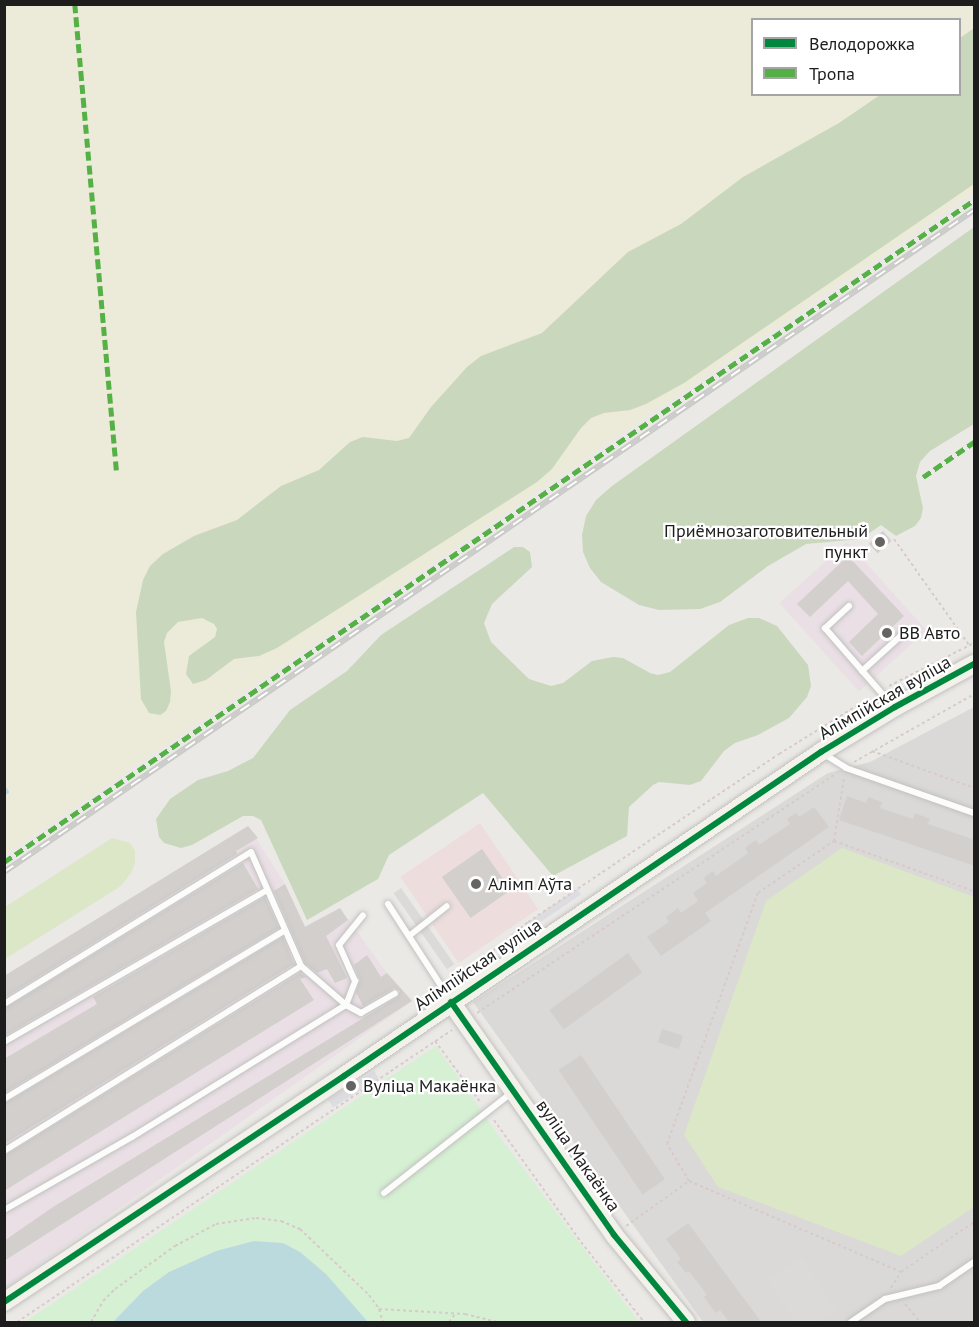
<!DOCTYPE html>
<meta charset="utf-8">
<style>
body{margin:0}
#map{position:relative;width:979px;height:1327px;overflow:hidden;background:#ebe9e6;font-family:"PT Sans",sans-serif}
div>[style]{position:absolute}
.residential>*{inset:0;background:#dad9d7}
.commercial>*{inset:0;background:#eddddd;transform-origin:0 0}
.industrial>*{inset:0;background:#e9dfe5;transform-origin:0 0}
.farmland>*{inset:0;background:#ecead9}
.grass>*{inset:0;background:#dbe7c6}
.forest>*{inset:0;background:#c9d8bc}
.park>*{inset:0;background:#d5f0d2}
.parking>*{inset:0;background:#dbdad9;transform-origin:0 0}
.plaza>*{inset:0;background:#dddce0;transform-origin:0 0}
.water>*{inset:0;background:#bbdade}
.stream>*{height:4px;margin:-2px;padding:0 2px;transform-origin:2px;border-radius:2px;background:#bbdade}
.building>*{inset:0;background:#d2cfcd;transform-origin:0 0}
.path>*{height:2px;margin-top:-1px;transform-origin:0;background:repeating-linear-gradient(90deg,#d9caca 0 3px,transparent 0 6px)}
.roads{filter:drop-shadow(0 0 2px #c2c1c0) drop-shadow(0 0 2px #c2c1c0)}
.lane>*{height:6px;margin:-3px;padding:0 3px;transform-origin:3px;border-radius:3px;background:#fcfcfb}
.secondary>*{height:18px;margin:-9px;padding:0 9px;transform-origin:9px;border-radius:9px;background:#f2f2ea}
.rail>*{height:6px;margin-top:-3px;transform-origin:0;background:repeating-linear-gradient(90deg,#fff 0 11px,#cacac9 0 22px);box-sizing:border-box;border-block:2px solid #cacac9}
.quiet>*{height:4.5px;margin-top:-2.25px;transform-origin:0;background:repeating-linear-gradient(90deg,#55b145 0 9px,transparent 0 13.5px)}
.cycleway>*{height:6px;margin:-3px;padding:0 3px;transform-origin:3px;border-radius:3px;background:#00873e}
.dots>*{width:16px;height:16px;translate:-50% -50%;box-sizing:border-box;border:3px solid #fff;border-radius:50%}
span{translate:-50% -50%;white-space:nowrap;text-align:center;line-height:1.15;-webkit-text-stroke:4.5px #fff;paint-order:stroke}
.poi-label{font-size:18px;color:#1d1d1d}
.right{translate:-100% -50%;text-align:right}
.left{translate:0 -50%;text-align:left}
.street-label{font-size:18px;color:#1d1d1d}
.frame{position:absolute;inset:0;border:6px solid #1d1d1d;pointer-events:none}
.legend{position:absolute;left:751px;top:18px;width:210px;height:78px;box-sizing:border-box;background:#fff;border:2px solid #a5a5a5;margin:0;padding:8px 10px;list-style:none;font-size:18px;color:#1d1d1d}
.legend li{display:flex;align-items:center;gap:12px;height:30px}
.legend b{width:30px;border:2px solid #a5a5a5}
</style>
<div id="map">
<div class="residential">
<i style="clip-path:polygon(974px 707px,974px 1322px,703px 1322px,473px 1002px,828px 773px,870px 762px)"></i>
</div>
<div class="commercial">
<i style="left:480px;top:823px;width:104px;height:96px;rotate:56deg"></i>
</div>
<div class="industrial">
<i style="left:847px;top:542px;width:119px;height:91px;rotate:48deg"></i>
<i style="clip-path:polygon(248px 826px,285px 884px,305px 926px,340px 908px,387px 973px,412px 1001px,5px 1289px,5px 976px)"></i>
</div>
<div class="farmland">
<i style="clip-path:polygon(evenodd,5px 5px,974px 5px,974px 193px,5px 855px,5px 5px,752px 20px,960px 20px,960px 94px,752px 94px,752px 20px)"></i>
</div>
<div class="grass">
<i style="clip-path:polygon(112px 838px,130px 843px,135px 851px,135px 864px,131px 873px,121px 886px,5px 959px,5px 907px)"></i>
<i style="clip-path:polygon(842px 848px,974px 897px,974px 1207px,901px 1256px,718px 1187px,684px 1135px,766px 901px)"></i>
</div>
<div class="forest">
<i style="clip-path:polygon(974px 28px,974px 184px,684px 383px,646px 404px,630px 410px,604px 413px,591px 418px,581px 428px,552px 469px,537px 482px,277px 648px,259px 656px,234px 659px,206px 680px,193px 684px,186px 674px,189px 656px,215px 637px,217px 629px,214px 624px,202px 618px,178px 622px,167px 633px,164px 642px,171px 691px,170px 702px,166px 711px,160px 715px,149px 713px,141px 699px,136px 612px,143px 580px,150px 566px,163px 554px,194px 536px,237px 520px,281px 486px,319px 470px,350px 442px,363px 437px,397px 441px,409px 438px,431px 407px,467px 367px,481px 356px,542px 333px,628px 252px,681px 224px,743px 177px,839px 123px,880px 95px,960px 94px,960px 38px)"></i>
<i style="clip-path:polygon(974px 227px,974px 424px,930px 451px,920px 462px,916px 476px,923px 508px,921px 518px,915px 526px,896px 536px,881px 525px,861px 539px,806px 544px,768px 566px,720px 602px,700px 609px,659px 610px,639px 605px,601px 582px,590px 568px,583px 552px,582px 535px,586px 516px,596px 500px,612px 486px)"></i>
<i style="clip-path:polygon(514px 547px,523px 547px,530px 552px,532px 567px,492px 604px,484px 623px,491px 642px,529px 679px,551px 686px,563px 683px,592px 661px,613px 657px,623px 658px,650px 673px,658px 675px,670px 672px,729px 625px,748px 618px,759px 618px,777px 626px,808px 665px,811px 686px,807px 697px,789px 718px,758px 735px,735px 743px,724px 751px,701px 781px,690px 785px,659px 782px,653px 785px,629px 807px,627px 836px,553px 876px,483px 793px,389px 855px,378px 879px,307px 920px,261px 820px,253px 816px,243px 816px,192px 845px,181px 848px,164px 843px,159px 837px,156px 819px,170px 799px,198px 780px,228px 771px,253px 758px,290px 710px,347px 671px,381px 635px)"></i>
</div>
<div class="park">
<i style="clip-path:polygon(436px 1046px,504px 1143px,639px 1322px,368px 1322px,326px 1274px,300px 1252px,283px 1243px,254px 1241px,216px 1251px,169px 1272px,143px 1291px,113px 1322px,25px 1322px)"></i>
</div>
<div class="parking">
<i style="left:401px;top:888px;width:93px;height:9px;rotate:55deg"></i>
<i style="clip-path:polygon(802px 1257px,836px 1311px,818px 1322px,795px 1322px,767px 1280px)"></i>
</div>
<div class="plaza">
<i style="left:577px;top:889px;width:7px;height:59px;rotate:56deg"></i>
<i style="left:374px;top:1071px;width:9px;height:54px;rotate:58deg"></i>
</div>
<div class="water">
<i style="clip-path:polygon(254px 1241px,283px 1243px,300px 1252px,326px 1274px,368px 1322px,113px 1322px,143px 1291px,169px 1272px,216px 1251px)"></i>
</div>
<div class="stream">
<i style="left:4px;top:788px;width:5px;rotate:53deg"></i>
</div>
<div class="building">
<i style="left:883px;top:531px;width:13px;height:19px;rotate:48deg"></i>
<i style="clip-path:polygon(848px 556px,904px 616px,862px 656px,849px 642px,878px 614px,848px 581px,810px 617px,797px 604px)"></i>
<i style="clip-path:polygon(847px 796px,866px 803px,868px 797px,882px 802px,880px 808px,913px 819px,915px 813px,930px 819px,928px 824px,975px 840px,975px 866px,839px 820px)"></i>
<i style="clip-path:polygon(814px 807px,829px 827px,705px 913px,711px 921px,661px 956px,647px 937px,669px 922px,666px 917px,678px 908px,681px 913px,698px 901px,693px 893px,707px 883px,704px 878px,713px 871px,716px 876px,748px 853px,745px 848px,756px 840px,759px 845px,790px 824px,787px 819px,796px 813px,799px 817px)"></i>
<i style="clip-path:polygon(248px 826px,258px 838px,236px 851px,237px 854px,4px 998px,4px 976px)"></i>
<i style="left:482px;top:849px;width:50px;height:49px;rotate:55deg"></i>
<i style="clip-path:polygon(243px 863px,258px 889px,4px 1036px,4px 1009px)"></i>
<i style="clip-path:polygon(285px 884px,305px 927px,340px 908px,348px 920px,326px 936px,347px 978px,335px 983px,327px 969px,317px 973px,305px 963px,274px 891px)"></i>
<i style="clip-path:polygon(265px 897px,279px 928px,4px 1093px,4px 1059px,97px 1004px,93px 997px)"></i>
<i style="clip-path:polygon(283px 937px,294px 964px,4px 1144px,4px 1104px)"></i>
<i style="left:628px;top:953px;width:24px;height:97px;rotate:54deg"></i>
<i style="clip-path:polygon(367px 955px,381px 977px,387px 973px,412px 1001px,4px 1261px,4px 1241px,53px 1207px,398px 997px,400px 991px,394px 988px,363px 1006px,356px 992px,360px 980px,354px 965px)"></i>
<i style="clip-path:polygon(300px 973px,306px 977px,300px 979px,314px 1000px,4px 1191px,4px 1156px)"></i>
<i style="left:662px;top:1029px;width:22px;height:14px;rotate:18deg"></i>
<i style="left:581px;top:1055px;width:150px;height:27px;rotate:56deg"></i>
<i style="clip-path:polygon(688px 1223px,762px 1323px,730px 1323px,720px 1310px,716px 1313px,704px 1297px,707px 1295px,689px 1271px,686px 1273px,677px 1262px,681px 1259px,666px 1239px)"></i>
</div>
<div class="path">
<i style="left:894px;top:539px;width:130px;rotate:54.7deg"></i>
<i style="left:889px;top:686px;width:95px;rotate:-26.8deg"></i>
<i style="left:872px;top:751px;width:109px;rotate:19.9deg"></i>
<i style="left:854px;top:762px;width:138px;rotate:-29.5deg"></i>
<i style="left:834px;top:841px;width:149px;rotate:19.7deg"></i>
<i style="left:465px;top:974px;width:82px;rotate:-39.5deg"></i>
<i style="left:528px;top:922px;width:302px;rotate:-33.8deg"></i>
<i style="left:779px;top:754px;width:108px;rotate:-31.8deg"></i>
<i style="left:477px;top:1013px;width:433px;rotate:-33.7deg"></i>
<i style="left:435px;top:1041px;width:77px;rotate:53.4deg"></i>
<i style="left:494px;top:1120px;width:150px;rotate:54.5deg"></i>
<i style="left:581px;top:1242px;width:102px;rotate:51.8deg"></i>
<i style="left:689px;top:1181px;width:231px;rotate:23.2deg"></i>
<i style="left:626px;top:1226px;width:77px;rotate:-35.5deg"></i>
<i style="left:689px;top:1181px;width:43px;rotate:-120.7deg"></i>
<i style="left:667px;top:1144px;width:267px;rotate:-70.1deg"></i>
<i style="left:758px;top:893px;width:92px;rotate:-34.4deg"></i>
<i style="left:834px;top:841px;width:64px;rotate:-81deg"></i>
<i style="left:891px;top:1288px;width:19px;rotate:-58deg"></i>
<i style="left:901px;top:1272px;width:88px;rotate:-34.4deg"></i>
<i style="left:905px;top:1304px;width:23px;rotate:50deg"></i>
<i style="left:379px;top:1309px;width:14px;rotate:73deg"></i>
<i style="left:17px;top:1322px;width:524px;rotate:-33.87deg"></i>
<i style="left:91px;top:1322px;width:24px;rotate:-60deg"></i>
<i style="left:103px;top:1301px;width:17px;rotate:-45deg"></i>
<i style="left:115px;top:1289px;width:74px;rotate:-35.6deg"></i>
<i style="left:175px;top:1246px;width:47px;rotate:-28.2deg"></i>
<i style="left:216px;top:1224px;width:40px;rotate:-8.5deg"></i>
<i style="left:256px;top:1218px;width:25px;rotate:7deg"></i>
<i style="left:281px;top:1221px;width:21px;rotate:23deg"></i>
<i style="left:300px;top:1229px;width:95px;rotate:43.7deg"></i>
<i style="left:369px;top:1295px;width:17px;rotate:54deg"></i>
<i style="left:379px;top:1309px;width:86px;rotate:3.3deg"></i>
<i style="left:465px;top:1314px;width:32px;rotate:14deg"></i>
<i style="left:449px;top:1322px;width:10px;rotate:-53deg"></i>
</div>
<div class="roads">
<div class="lane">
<i style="left:849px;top:606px;width:33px;rotate:137deg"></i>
<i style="left:825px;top:628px;width:102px;rotate:49deg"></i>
<i style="left:862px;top:671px;width:58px;rotate:-42.2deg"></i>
<i style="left:824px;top:754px;width:26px;rotate:32deg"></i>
<i style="left:846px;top:768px;width:136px;rotate:19.4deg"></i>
<i style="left:388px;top:904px;width:116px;rotate:57deg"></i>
<i style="left:409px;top:936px;width:48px;rotate:-38.3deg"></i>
<i style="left:4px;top:1004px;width:290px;rotate:-31.6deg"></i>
<i style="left:251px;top:852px;width:124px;rotate:66.3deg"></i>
<i style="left:301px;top:966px;width:60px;rotate:40.9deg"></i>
<i style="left:346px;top:1005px;width:17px;rotate:28deg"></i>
<i style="left:361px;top:1013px;width:39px;rotate:-30deg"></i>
<i style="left:4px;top:1042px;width:304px;rotate:-30deg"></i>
<i style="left:4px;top:1099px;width:328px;rotate:-31deg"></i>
<i style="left:4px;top:1151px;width:350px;rotate:-31.9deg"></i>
<i style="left:384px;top:1193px;width:162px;rotate:-38.2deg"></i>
<i style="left:4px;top:1210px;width:147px;rotate:-29.7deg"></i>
<i style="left:132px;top:1137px;width:251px;rotate:-31.7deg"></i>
<i style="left:346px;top:1005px;width:26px;rotate:-69deg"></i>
<i style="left:355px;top:981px;width:39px;rotate:-114deg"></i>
<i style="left:339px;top:945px;width:38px;rotate:-51deg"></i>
<i style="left:851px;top:1322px;width:41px;rotate:-34.1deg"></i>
<i style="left:885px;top:1299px;width:56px;rotate:-13.5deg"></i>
<i style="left:939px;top:1286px;width:42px;rotate:-34.4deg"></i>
</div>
<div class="secondary">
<i style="left:451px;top:1002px;width:284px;rotate:55deg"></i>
<i style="left:614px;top:1235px;width:113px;rotate:50.4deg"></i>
<i style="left:4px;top:1302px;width:408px;rotate:-33.6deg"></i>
<i style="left:344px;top:1076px;width:577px;rotate:-34.19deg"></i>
<i style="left:821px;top:752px;width:87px;rotate:-31.3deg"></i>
<i style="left:895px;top:707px;width:90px;rotate:-28.6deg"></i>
</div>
</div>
<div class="rail">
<i style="left:4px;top:872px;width:1174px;rotate:-34.31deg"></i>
</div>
<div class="quiet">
<i style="left:75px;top:4px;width:469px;rotate:84.9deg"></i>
<i style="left:923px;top:477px;width:62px;rotate:-34.5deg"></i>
<i style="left:4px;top:862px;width:1174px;rotate:-34.31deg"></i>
</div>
<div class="cycleway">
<i style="left:451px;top:1002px;width:284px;rotate:55deg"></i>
<i style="left:614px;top:1235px;width:113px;rotate:50.4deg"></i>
<i style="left:4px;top:1302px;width:408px;rotate:-33.6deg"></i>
<i style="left:344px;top:1076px;width:577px;rotate:-34.19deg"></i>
<i style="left:821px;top:752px;width:87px;rotate:-31.3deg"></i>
<i style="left:895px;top:707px;width:90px;rotate:-28.6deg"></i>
</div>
<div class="dots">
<i style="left:880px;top:542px;background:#656463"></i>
<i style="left:887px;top:633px;background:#656463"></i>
<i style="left:476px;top:884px;background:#656463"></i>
<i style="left:351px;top:1086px;background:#656463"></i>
</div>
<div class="poi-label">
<span class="right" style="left:868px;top:542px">Приёмнозаготовительный<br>пункт</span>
<span class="left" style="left:899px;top:633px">ВВ Авто</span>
<span class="left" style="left:488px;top:884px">Алімп Аўта</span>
<span class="left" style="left:363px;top:1086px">Вуліца Макаёнка</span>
</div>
<div class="street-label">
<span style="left:885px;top:698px;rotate:-30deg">Алімпійская вуліца</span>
<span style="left:478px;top:965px;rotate:-34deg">Алімпійская вуліца</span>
<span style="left:578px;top:1156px;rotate:55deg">вуліца Макаёнка</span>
</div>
<div class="frame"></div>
<ul class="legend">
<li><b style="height:8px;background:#00873e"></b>Велодорожка</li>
<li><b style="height:8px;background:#55b145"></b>Тропа</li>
</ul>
</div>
